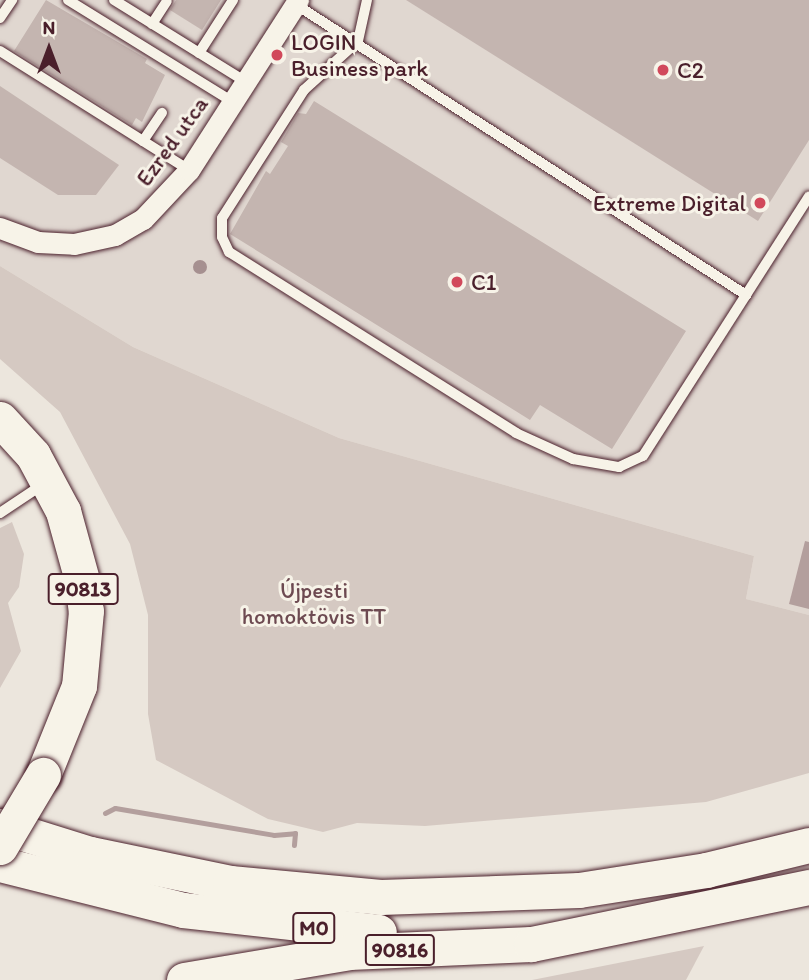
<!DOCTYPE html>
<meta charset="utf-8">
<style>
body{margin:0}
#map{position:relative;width:809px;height:980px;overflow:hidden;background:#ece6dd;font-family:Itim,sans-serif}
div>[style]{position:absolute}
.built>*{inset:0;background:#e0d7d0}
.green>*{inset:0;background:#d5c9c2}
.water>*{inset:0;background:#b39f9d}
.stream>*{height:5px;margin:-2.5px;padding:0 2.5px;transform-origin:2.5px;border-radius:2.5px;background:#b39f9d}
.building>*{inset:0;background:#c4b5b0}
.roads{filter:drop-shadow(0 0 2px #4a1f2b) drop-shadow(0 0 2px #4a1f2b)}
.service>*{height:10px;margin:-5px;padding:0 5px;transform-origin:5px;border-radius:5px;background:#f7f3e8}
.minor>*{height:21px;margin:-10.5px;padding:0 10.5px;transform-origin:10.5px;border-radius:10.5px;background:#f7f3e8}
.trunk>*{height:35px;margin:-17.5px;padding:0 17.5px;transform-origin:17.5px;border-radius:17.5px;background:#f7f3e8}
.bridges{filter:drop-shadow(0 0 2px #4a1f2b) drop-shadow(0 0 2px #4a1f2b)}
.trunk-bridge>*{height:35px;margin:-17.5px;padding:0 17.5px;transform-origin:17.5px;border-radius:17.5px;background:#f7f3e8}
.trees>*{width:14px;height:14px;margin:-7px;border-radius:50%;background:#a69090}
.dots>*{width:19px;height:19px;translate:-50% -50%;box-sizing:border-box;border:4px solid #f7f3e8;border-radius:50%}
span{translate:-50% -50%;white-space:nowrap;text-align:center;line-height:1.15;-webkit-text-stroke:6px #f7f3e8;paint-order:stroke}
.shield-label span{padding:2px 5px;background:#f7f3e8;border:2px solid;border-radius:5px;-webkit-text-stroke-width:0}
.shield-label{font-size:21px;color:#4a1f2b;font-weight:700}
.poi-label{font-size:23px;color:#4a1f2b}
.left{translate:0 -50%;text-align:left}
.right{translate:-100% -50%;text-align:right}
.street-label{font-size:23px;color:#4a1f2b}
.park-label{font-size:23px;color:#6d4a51}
.north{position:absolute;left:14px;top:14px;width:70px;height:70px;-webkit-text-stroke:5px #f7f3e8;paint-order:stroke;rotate:0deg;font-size:19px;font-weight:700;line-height:28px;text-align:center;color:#4a1f2b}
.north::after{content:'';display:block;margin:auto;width:24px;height:32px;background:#4a1f2b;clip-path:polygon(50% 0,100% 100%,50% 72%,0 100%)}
</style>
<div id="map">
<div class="built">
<i style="clip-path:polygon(0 0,809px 0,809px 615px,746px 599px,754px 556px,339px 438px,133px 347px,0 266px)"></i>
</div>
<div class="green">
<i style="clip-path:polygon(0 266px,133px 347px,339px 438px,754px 556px,746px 599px,809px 615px,809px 773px,706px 802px,425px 826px,357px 823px,323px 832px,268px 819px,156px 760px,148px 714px,148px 615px,130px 544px,60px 412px,0 359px)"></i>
<i style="clip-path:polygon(12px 522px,24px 554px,19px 587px,8px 603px,21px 651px,0 688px,0 528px)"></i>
<i style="clip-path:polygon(704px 946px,686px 980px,532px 980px)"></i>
</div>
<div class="water">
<i style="clip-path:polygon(805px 541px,809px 542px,809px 609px,789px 604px)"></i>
</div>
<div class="stream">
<i style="left:105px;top:813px;width:11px;rotate:-27deg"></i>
<i style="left:115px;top:808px;width:161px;rotate:9.6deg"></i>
<i style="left:274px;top:835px;width:21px;rotate:-5deg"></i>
<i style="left:295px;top:833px;width:12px;rotate:95deg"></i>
</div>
<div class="building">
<i style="clip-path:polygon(46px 0,147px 59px,145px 63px,165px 75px,142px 122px,136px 118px,132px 125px,14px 51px)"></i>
<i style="clip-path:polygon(176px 0,221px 0,202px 30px,170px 10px)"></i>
<i style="clip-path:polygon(406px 0,809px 0,809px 140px,758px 221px)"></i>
<i style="clip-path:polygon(0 86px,119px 165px,96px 195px,58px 195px,0 158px)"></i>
<i style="clip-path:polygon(314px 101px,686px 331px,612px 449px,540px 405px,530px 420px,230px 234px,266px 171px,270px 174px,288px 146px,281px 142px,298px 113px,306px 114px)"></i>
</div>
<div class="roads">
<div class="service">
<i style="left:68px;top:0;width:194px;rotate:31.7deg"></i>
<i style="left:114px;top:0;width:155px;rotate:31.8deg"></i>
<i style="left:367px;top:0;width:42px;rotate:102.4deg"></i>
<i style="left:358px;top:41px;width:73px;rotate:137.8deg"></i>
<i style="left:304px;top:90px;width:152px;rotate:122.6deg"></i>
<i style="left:222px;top:218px;width:19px;rotate:90deg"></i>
<i style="left:222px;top:237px;width:17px;rotate:65deg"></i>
<i style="left:229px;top:252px;width:339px;rotate:32.2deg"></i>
<i style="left:516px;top:433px;width:63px;rotate:24.5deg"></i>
<i style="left:573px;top:459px;width:47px;rotate:9.9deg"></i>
<i style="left:619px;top:467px;width:26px;rotate:-25deg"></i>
<i style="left:643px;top:456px;width:308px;rotate:-57.4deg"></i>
<i style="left:295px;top:4px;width:537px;rotate:32.83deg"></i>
<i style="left:0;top:18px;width:22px;rotate:-56deg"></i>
<i style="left:152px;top:24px;width:27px;rotate:-57deg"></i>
<i style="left:0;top:51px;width:223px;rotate:32.2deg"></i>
<i style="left:199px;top:53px;width:63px;rotate:-57.3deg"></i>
<i style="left:143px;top:141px;width:34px;rotate:-56deg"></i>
<i style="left:0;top:513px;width:50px;rotate:-33.7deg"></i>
</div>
<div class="minor">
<i style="left:0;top:228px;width:40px;rotate:20.2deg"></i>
<i style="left:38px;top:242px;width:36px;rotate:3deg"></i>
<i style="left:74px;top:244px;width:42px;rotate:-12.4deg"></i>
<i style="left:115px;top:235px;width:32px;rotate:-30deg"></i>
<i style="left:143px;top:219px;width:67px;rotate:-46.8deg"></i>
<i style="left:189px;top:170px;width:202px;rotate:-57.3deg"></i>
</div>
<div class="trunk">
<i style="left:0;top:419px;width:49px;rotate:47.5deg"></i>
<i style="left:33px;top:455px;width:64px;rotate:61.8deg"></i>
<i style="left:63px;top:511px;width:72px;rotate:74.6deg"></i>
<i style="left:82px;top:580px;width:31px;rotate:83deg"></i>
<i style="left:86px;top:611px;width:75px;rotate:95.3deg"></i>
<i style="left:79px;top:686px;width:96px;rotate:112deg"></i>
<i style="left:0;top:826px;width:94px;rotate:17.3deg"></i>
<i style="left:90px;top:854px;width:143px;rotate:11.7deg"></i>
<i style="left:230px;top:883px;width:151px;rotate:5.3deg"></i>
<i style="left:380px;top:897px;width:199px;rotate:-2deg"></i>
<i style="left:579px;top:890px;width:129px;rotate:-8.9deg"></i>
<i style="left:706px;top:870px;width:106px;rotate:-13.6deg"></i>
<i style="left:0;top:864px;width:189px;rotate:14.1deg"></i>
<i style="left:183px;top:910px;width:197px;rotate:6.4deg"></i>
<i style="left:184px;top:980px;width:167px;rotate:-9.6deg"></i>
<i style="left:349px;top:952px;width:182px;rotate:-2.5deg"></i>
<i style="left:531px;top:944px;width:284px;rotate:-11.6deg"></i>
</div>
</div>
<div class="bridges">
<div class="trunk-bridge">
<i style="left:0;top:847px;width:84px;rotate:-59.2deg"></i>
</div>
</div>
<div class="trees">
<i style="left:200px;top:267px"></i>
</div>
<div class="dots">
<i style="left:277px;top:55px;background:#d1495b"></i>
<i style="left:663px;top:70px;background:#d1495b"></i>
<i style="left:760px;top:203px;background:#d1495b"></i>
<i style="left:457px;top:282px;background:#d1495b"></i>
</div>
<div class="shield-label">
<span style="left:83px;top:589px">90813</span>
<span style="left:314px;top:928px">M0</span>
<span style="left:400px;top:950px">90816</span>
</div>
<div class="poi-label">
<span class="left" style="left:291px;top:55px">LOGIN<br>Business park</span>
<span class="left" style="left:677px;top:70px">C2</span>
<span class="right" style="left:746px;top:203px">Extreme Digital</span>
<span class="left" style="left:471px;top:282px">C1</span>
</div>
<div class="street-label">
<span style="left:172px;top:141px;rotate:-54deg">Ezred utca</span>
</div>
<div class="park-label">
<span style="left:314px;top:603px">Újpesti<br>homoktövis TT</span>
</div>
<div class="north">N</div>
</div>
